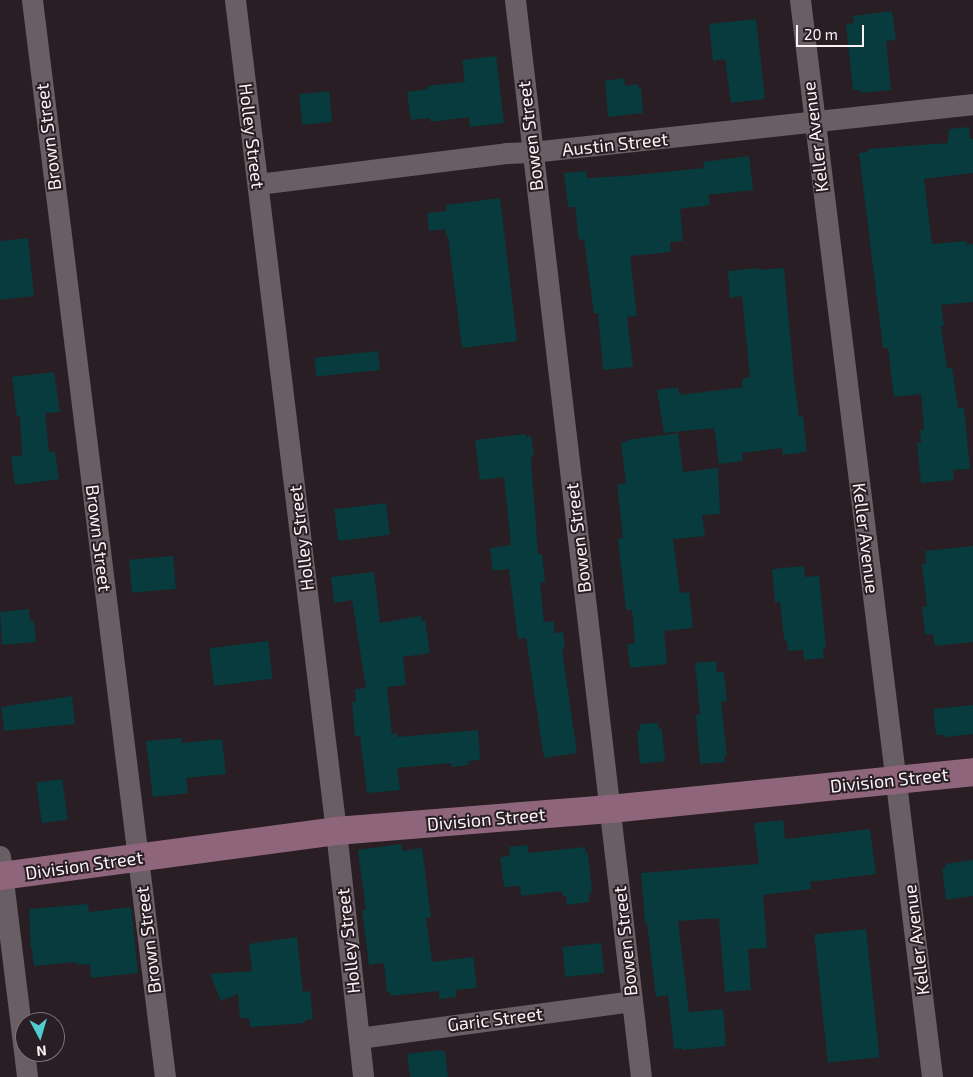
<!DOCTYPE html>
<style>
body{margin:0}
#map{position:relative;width:973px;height:1077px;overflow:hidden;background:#281e23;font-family:"Exo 2",sans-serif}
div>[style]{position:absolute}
.building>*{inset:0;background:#083b3d;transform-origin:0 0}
.minor>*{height:21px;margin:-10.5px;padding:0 10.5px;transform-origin:10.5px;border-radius:10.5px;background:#695e63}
.secondary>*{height:28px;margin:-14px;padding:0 14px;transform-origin:14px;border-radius:14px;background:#8e657b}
span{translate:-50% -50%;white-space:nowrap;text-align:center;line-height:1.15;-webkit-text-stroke:4px #281e23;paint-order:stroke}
.street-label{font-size:18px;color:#faf3f6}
.north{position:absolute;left:15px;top:1012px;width:50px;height:50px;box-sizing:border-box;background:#281e23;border:1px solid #7c7377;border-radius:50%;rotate:174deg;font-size:14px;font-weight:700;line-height:20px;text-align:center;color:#faf3f6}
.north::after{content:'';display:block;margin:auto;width:18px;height:22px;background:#51ccd1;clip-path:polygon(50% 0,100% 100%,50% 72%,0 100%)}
.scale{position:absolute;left:796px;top:25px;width:68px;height:22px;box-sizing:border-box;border:2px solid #faf3f6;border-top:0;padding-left:6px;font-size:15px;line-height:18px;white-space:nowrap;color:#faf3f6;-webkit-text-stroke:4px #281e23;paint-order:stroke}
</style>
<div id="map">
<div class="building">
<i style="clip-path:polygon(892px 11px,896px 40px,886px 41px,891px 90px,861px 93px,860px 90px,853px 90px,846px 24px,854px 23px,853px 16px)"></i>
<i style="clip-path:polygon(756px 19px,765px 99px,731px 103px,725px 59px,713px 61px,709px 24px)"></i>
<i style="clip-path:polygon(496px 56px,504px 123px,470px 127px,469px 117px,431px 122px,430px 118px,411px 120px,407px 92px,428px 89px,428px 86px,465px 82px,462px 60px)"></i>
<i style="clip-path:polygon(624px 78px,625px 86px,638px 84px,639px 89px,641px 89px,643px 113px,608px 117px,605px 81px)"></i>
<i style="left:329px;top:91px;width:31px;height:30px;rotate:84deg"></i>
<i style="clip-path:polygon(969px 127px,970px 139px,973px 139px,973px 173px,924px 179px,932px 244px,966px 241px,967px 245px,973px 244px,973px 302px,941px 305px,944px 326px,941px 326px,947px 368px,952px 368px,958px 408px,964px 408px,970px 469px,953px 470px,954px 480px,921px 483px,917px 443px,921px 443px,920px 430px,924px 429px,921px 394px,894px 397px,888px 348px,883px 348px,859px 153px,868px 152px,867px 149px,948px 143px,949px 129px)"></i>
<i style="clip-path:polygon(749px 156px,753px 190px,708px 195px,710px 205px,680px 209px,683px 241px,670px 242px,671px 252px,630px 256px,637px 316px,627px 317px,633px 367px,603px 370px,598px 313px,594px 314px,584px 239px,579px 240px,575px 207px,568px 207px,564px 173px,586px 171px,587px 178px,625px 176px,704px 168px,703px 162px)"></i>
<i style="clip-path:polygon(500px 198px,517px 341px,462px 348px,448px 236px,446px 236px,445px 229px,429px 231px,427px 213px,447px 211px,446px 205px)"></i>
<i style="clip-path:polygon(28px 238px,34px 296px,0 300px,0 241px)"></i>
<i style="clip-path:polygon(759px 268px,759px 270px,784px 268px,794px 379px,799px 417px,803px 416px,807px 452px,783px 455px,782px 448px,742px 453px,743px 461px,719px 464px,714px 428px,664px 433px,657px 390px,678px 387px,680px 395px,743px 387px,742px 379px,750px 377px,742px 296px,730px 298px,728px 273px,728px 271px)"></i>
<i style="left:378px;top:351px;width:19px;height:64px;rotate:84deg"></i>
<i style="clip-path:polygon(54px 372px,60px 412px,45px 413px,49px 452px,55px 451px,59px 479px,15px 485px,11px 457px,22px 455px,20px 416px,17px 417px,12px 377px)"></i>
<i style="clip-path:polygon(678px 433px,683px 472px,718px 468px,720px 514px,702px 515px,705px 536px,673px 539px,680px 593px,689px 592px,693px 628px,664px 631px,667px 664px,630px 668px,627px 644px,635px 643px,632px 610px,626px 610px,618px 539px,623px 538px,617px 484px,626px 483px,621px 443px,628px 442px,627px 440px)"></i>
<i style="clip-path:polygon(525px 434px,526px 437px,531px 436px,534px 455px,531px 456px,532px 472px,538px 554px,542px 554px,545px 582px,540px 583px,544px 622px,553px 621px,555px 633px,563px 632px,565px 649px,562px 649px,577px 753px,544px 758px,526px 638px,518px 639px,509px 569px,493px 571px,490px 548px,511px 545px,504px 477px,480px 480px,475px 440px)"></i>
<i style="left:386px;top:503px;width:32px;height:52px;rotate:83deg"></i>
<i style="clip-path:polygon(973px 546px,973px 642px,935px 646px,933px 634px,925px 635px,922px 607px,927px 606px,922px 564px,926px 564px,925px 551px)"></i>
<i style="left:173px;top:556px;width:33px;height:44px;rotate:85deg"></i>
<i style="clip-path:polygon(804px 566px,805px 577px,819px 576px,826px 647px,823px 648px,824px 658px,804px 660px,803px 650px,788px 651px,787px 642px,784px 638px,780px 602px,775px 603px,772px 569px)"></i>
<i style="clip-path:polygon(374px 572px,380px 623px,421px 616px,422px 621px,425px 620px,430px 653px,403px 657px,406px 685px,387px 687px,392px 734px,397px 733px,397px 737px,478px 730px,480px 760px,468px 761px,469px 765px,451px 767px,451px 763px,397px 768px,400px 790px,367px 793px,360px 736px,355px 736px,352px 702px,356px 702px,355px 689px,366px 688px,352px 600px,334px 603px,331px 577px)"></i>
<i style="clip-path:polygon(29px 609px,30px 621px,34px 621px,36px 642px,2px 645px,0 612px)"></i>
<i style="left:268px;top:641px;width:38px;height:59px;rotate:83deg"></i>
<i style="clip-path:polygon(716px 661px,717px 672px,724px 672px,727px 701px,721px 702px,727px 755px,724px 755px,725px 762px,700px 764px,696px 715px,700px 715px,695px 663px)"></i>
<i style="clip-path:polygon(72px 696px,75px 724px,4px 731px,1px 707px)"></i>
<i style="clip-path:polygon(973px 705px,973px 734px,944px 737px,944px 735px,936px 735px,933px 709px)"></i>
<i style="clip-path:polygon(658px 723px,659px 729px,662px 729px,665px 761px,640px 764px,637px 731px,640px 731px,640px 724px)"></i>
<i style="clip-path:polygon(182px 738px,182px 743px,222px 739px,226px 774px,186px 778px,188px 793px,153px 797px,146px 741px)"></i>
<i style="left:62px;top:779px;width:41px;height:26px;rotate:82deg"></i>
<i style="clip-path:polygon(783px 820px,785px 839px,870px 829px,876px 874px,810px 882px,811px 889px,763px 895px,767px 948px,748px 949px,751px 990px,725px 992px,719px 918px,678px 921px,689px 1012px,723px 1009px,726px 1046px,682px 1050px,682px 1048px,674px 1049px,668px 995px,656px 997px,647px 923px,645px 923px,641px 873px,759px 864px,754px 823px)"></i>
<i style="clip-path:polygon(401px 844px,402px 851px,422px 848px,431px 917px,426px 918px,432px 962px,473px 957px,477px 988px,456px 990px,456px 997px,439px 999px,439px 991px,390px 996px,390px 992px,387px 992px,384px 963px,369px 965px,362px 910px,366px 910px,358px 850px)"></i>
<i style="clip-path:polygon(527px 845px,529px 853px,585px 847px,585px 853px,588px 853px,592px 892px,589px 893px,589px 902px,567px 905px,566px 896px,563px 896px,562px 891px,521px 896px,520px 886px,504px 887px,500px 857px,510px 856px,509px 847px)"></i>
<i style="clip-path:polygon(973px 860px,973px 896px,946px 900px,942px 868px,946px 868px,945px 864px)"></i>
<i style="clip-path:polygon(88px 904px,89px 912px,131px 907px,138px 973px,91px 978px,90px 964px,77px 965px,76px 962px,34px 966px,32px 949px,31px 949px,29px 909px)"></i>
<i style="left:866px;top:929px;width:129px;height:52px;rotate:84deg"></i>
<i style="clip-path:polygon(297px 937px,303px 992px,310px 991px,313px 1019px,305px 1020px,305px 1023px,250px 1027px,249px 1018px,240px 1018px,238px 994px,221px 1001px,210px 974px,252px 971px,249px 944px)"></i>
<i style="left:601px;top:943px;width:30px;height:39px;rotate:84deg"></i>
<i style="clip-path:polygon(440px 1050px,445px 1052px,448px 1077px,410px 1077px,407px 1054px)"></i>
</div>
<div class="minor">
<i style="left:32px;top:0;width:1085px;rotate:82.96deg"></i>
<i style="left:235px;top:0;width:837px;rotate:83.07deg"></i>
<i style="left:336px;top:831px;width:247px;rotate:83.7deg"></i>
<i style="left:515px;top:0;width:1084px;rotate:83.33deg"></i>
<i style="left:800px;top:0;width:1085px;rotate:83.01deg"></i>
<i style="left:258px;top:184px;width:250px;rotate:-7.1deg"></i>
<i style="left:506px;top:153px;width:26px;rotate:-2deg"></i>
<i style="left:532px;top:152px;width:444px;rotate:-6.2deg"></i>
<i style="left:0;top:856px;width:223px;rotate:83deg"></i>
<i style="left:359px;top:1038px;width:275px;rotate:-7.7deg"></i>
</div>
<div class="secondary">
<i style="left:0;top:876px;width:339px;rotate:-7.6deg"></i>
<i style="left:336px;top:831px;width:275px;rotate:-4.6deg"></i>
<i style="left:610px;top:809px;width:365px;rotate:-5.8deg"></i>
</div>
<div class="street-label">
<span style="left:252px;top:136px;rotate:83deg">Holley Street</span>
<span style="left:530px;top:136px;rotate:-97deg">Bowen Street</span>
<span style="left:48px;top:137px;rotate:-97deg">Brown Street</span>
<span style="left:815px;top:137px;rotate:-97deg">Keller Avenue</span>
<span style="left:615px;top:144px;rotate:-6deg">Austin Street</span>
<span style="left:99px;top:538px;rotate:83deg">Brown Street</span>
<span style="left:301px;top:538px;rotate:-97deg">Holley Street</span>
<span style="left:578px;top:538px;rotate:-97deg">Bowen Street</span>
<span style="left:866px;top:538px;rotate:83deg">Keller Avenue</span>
<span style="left:889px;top:780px;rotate:-6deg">Division Street</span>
<span style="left:486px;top:819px;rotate:-5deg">Division Street</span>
<span style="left:84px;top:865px;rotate:-8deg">Division Street</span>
<span style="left:148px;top:940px;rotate:-97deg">Brown Street</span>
<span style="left:916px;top:940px;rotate:-97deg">Keller Avenue</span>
<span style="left:348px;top:941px;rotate:-96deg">Holley Street</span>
<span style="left:625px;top:941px;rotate:-96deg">Bowen Street</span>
<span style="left:495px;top:1019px;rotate:-7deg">Garic Street</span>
</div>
<div class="north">N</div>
<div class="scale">20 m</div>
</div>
